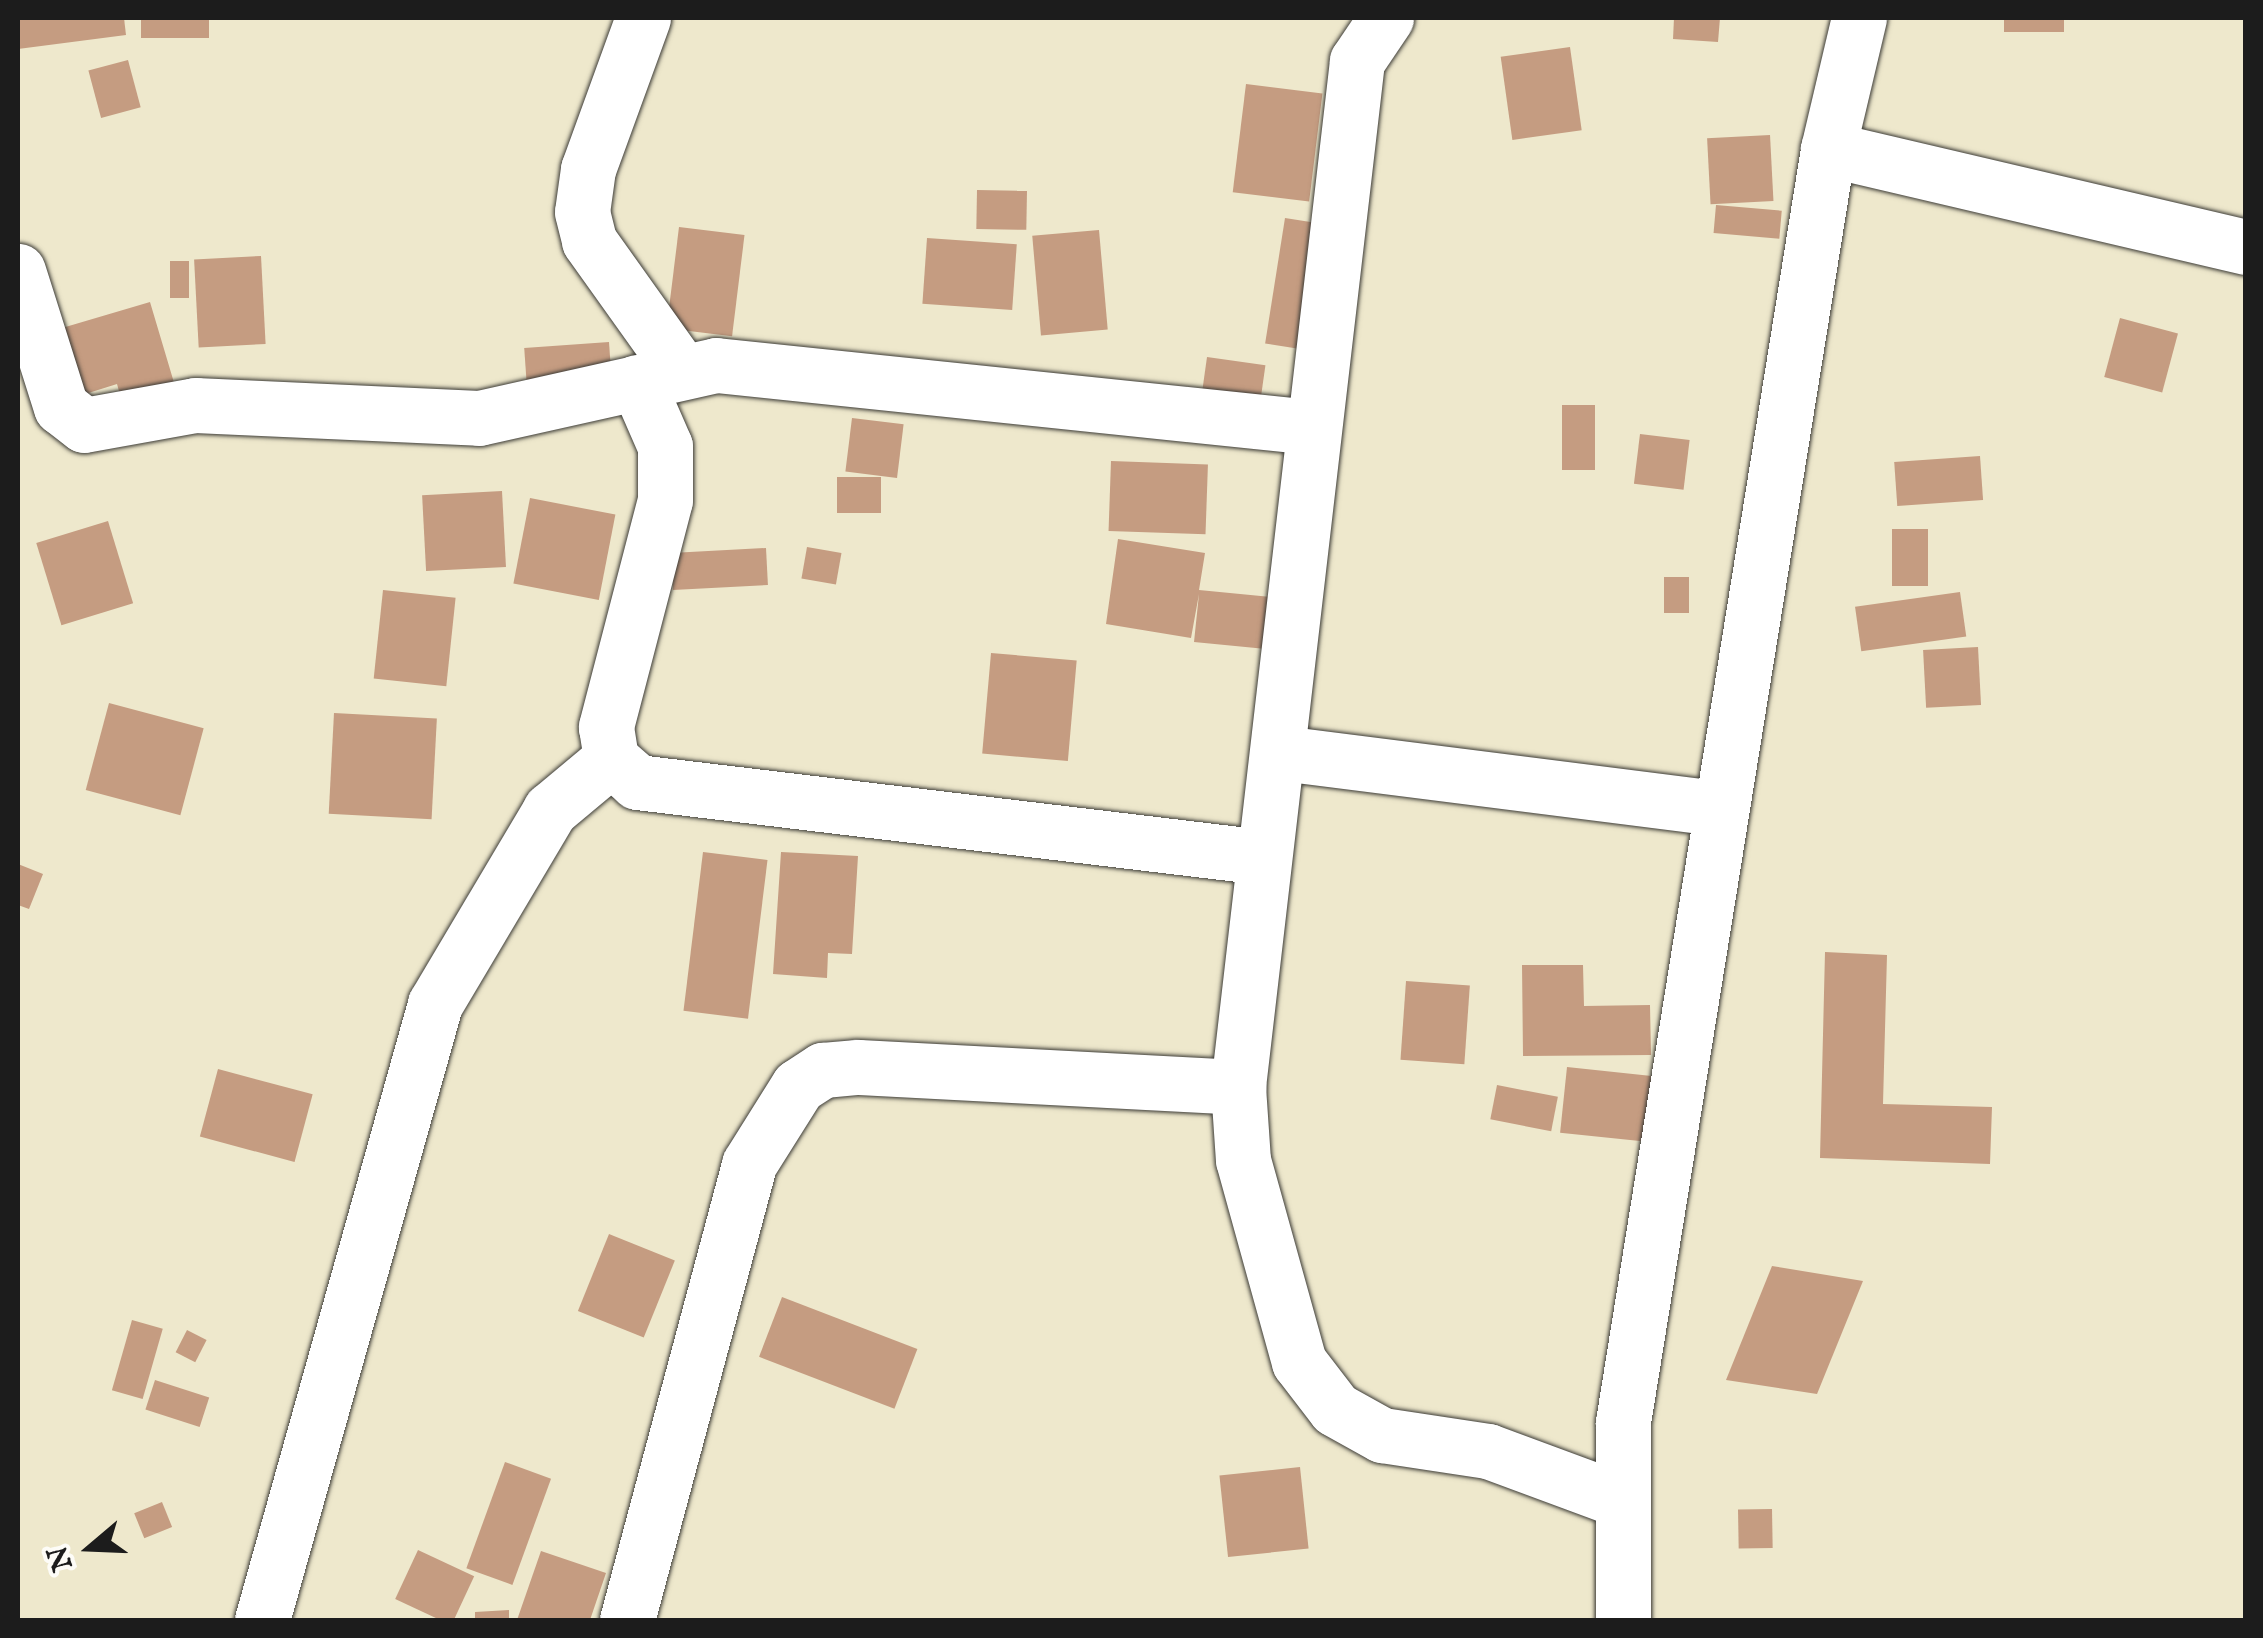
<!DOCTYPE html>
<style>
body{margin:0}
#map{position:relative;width:2263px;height:1638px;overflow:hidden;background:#eee8cc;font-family:"IM FELL English",serif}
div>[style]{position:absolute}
.building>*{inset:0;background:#c59c81;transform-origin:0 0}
.roads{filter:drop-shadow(0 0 2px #3c3b36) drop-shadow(0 0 2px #3c3b36)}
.minor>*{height:55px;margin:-27.5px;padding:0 27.5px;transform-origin:27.5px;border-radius:27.5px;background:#fff}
span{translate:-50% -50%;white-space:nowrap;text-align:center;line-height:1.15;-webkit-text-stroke:8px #fdfcf7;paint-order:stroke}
.frame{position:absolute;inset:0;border:20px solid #1c1c1c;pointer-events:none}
.north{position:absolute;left:40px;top:1498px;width:100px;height:100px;-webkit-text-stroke:8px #fdfcf7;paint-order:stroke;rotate:251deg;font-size:28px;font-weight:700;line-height:40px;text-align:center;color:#1c1c1c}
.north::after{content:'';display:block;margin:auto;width:35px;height:45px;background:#1c1c1c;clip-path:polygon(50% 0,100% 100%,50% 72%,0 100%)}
</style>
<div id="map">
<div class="building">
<i style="clip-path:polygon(18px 18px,124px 18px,126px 35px,18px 49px)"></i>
<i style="left:141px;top:18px;width:68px;height:20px"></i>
<i style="clip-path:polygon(1674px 18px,1720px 18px,1718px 42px,1673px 39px)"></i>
<i style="left:2004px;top:18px;width:60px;height:14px"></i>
<i style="left:1570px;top:47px;width:84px;height:70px;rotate:82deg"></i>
<i style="left:128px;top:60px;width:49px;height:41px;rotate:75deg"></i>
<i style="left:1246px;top:84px;width:77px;height:109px;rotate:7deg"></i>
<i style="left:1770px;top:135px;width:66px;height:63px;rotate:87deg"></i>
<i style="left:977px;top:190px;width:50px;height:39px;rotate:1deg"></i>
<i style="left:1716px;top:205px;width:66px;height:28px;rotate:5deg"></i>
<i style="left:1285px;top:218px;width:45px;height:127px;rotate:9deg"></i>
<i style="left:679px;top:227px;width:66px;height:102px;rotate:7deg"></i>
<i style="left:1099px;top:230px;width:100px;height:67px;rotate:85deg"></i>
<i style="left:927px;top:238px;width:90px;height:66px;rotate:4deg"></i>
<i style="left:261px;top:256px;width:88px;height:67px;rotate:87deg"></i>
<i style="left:170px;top:261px;width:19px;height:37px"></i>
<i style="clip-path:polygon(150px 302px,175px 386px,122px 402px,117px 384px,82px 395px,62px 328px)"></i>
<i style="left:2120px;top:318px;width:60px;height:61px;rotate:15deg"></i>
<i style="left:609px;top:342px;width:40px;height:85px;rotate:86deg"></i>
<i style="left:1207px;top:357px;width:59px;height:38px;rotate:8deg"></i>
<i style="left:1562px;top:405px;width:33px;height:65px"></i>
<i style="left:852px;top:418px;width:52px;height:54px;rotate:7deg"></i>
<i style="left:1640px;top:434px;width:50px;height:50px;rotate:7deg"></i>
<i style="left:1980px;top:456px;width:44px;height:86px;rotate:86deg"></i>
<i style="left:1111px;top:461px;width:97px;height:70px;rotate:2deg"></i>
<i style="left:837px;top:477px;width:44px;height:36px"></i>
<i style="left:502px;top:491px;width:76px;height:80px;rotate:87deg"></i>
<i style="left:530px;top:498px;width:87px;height:87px;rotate:11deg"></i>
<i style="left:108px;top:521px;width:86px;height:75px;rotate:73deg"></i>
<i style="left:1892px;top:529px;width:36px;height:57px"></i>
<i style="clip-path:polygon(1118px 539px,1205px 553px,1199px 590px,1271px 597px,1266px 649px,1194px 642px,1199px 594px,1191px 638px,1106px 624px)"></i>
<i style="left:807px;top:547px;width:35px;height:32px;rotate:10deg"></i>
<i style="left:766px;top:548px;width:37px;height:95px;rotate:87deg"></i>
<i style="left:1664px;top:577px;width:25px;height:36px"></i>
<i style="left:383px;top:590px;width:73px;height:89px;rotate:6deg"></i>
<i style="left:1960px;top:592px;width:45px;height:106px;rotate:82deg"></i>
<i style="left:1978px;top:647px;width:58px;height:55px;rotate:87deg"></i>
<i style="left:991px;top:653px;width:86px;height:101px;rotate:5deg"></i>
<i style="left:109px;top:703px;width:98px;height:90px;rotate:15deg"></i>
<i style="left:334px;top:713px;width:103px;height:101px;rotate:3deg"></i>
<i style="left:703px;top:852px;width:65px;height:160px;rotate:7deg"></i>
<i style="clip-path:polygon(781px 852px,858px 856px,852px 954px,828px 953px,827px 978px,773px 974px)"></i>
<i style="clip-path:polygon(18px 864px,43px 874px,29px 909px,18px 905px)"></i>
<i style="clip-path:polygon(1825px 952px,1887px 955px,1883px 1104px,1992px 1107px,1990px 1164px,1820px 1158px)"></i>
<i style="clip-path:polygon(1522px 965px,1583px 965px,1584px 1006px,1650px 1005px,1651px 1055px,1523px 1056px)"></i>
<i style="left:1406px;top:981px;width:64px;height:79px;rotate:4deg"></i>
<i style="left:1567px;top:1067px;width:85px;height:66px;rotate:6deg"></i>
<i style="left:218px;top:1069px;width:98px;height:70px;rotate:15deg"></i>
<i style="left:1497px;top:1085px;width:62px;height:35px;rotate:11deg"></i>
<i style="left:609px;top:1234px;width:71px;height:83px;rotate:22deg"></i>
<i style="clip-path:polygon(1772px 1266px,1863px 1281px,1817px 1394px,1726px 1380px)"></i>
<i style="left:782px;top:1297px;width:145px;height:64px;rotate:21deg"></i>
<i style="left:132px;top:1320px;width:32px;height:73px;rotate:16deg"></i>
<i style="left:187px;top:1330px;width:22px;height:25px;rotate:27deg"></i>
<i style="left:155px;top:1380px;width:57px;height:31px;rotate:18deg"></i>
<i style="left:505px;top:1462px;width:49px;height:113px;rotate:20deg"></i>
<i style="left:1300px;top:1467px;width:82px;height:81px;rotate:84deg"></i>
<i style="left:162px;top:1502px;width:27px;height:30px;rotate:68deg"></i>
<i style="left:1772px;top:1509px;width:39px;height:34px;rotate:89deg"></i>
<i style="left:418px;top:1550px;width:62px;height:54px;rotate:25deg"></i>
<i style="clip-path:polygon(541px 1551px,606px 1573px,590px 1620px,517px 1620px)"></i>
<i style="clip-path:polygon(509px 1610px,509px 1620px,475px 1620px,475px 1612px)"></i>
</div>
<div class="roads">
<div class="minor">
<i style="left:643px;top:18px;width:161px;rotate:110deg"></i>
<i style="left:588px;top:169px;width:43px;rotate:97.9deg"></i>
<i style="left:582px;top:212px;width:30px;rotate:76deg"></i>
<i style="left:589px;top:241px;width:158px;rotate:54.5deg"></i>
<i style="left:1386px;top:18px;width:52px;rotate:124deg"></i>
<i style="left:1357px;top:61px;width:1033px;rotate:96.62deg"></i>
<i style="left:1238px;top:1087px;width:73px;rotate:86.1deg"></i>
<i style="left:1243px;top:1160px;width:210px;rotate:74.5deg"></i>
<i style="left:1299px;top:1362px;width:59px;rotate:52.5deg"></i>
<i style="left:1335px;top:1409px;width:54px;rotate:29deg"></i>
<i style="left:1382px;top:1435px;width:107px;rotate:8.6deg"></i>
<i style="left:1488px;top:1451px;width:139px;rotate:20.3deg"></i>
<i style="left:1828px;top:149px;width:429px;rotate:13.2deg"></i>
<i style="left:18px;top:271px;width:143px;rotate:72.5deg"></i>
<i style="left:61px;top:407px;width:29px;rotate:38deg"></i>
<i style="left:84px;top:425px;width:113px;rotate:-10.2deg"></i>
<i style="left:195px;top:405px;width:284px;rotate:2.6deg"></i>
<i style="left:479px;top:418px;width:243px;rotate:-12.6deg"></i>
<i style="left:716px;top:365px;width:599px;rotate:5.94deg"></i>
<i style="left:637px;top:382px;width:70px;rotate:66.4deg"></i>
<i style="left:665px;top:446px;width:54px;rotate:90deg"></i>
<i style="left:665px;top:500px;width:235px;rotate:104.6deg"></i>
<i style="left:606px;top:727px;width:32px;rotate:81deg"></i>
<i style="left:611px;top:759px;width:35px;rotate:41deg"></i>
<i style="left:637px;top:782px;width:630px;rotate:6.83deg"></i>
<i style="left:1281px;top:753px;width:441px;rotate:7.2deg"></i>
<i style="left:262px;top:1620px;width:640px;rotate:-74.31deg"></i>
<i style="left:435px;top:1004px;width:226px;rotate:-59.3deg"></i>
<i style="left:550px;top:810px;width:80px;rotate:-39.9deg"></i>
<i style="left:627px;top:1620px;width:472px;rotate:-75deg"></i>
<i style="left:749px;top:1164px;width:92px;rotate:-57.9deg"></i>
<i style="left:798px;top:1086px;width:30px;rotate:-33deg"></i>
<i style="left:823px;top:1070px;width:35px;rotate:-5deg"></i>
<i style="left:858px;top:1067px;width:381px;rotate:3deg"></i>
<i style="left:1623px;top:1620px;width:198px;rotate:-90deg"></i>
<i style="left:1623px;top:1422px;width:1289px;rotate:-80.85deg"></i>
<i style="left:1828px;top:149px;width:135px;rotate:-76.7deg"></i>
</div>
</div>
<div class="frame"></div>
<div class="north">N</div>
</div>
